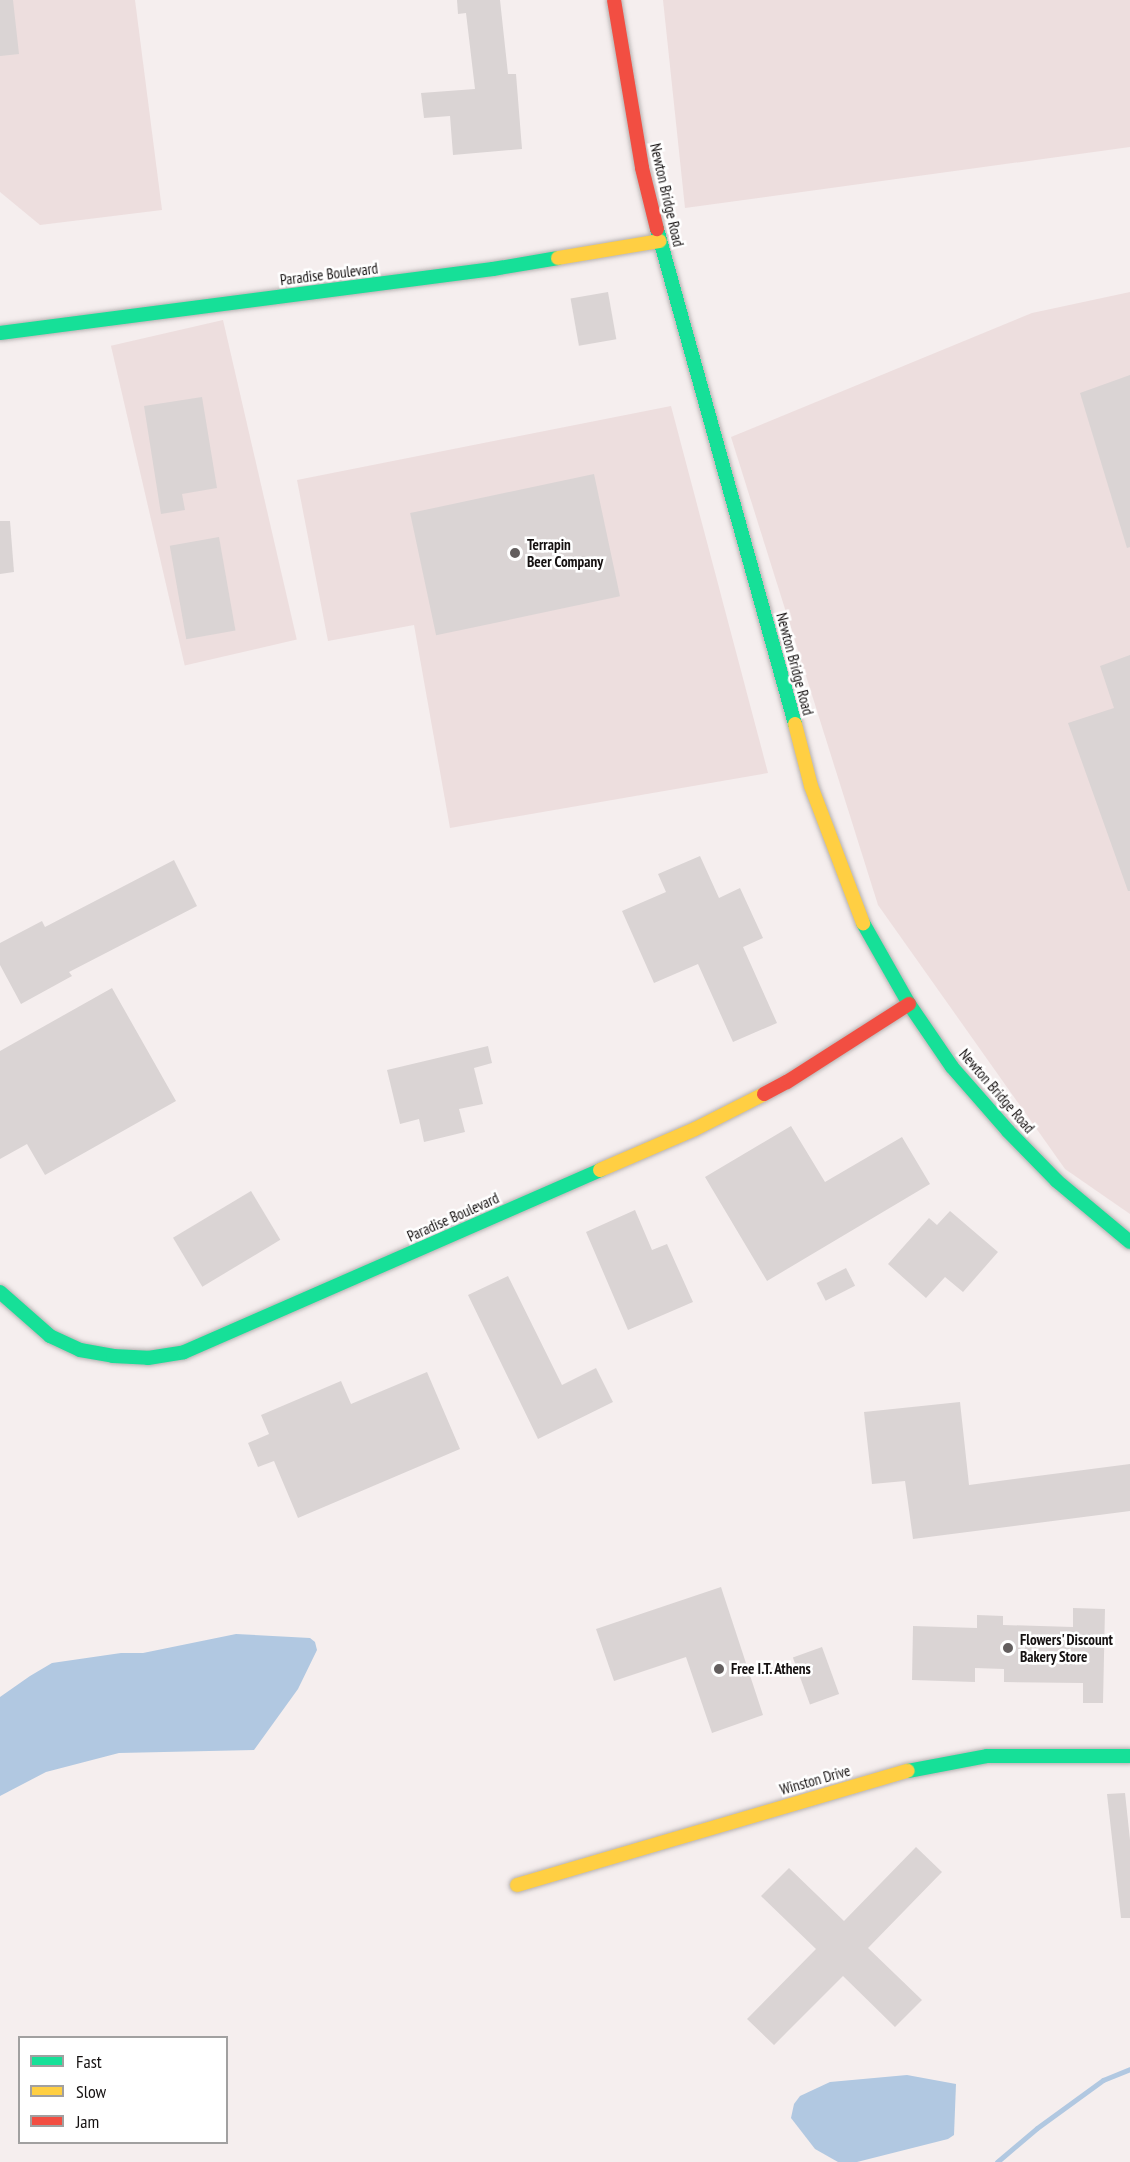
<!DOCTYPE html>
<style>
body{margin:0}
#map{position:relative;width:1130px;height:2162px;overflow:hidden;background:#f5eeee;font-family:"PT Sans Narrow",sans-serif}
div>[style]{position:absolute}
.built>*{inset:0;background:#eddede;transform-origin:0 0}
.water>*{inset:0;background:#b1c8e1}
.stream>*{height:5px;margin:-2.5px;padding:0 2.5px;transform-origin:2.5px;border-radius:2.5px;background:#b1c8e1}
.building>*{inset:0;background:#dad4d4;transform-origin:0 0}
.roads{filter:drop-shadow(0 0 2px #b6b1b1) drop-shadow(0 0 2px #b6b1b1)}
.fast>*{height:14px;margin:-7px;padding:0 7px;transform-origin:7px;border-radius:7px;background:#16e098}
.slow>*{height:14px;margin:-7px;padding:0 7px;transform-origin:7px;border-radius:7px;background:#ffcf43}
.jam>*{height:14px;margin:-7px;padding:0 7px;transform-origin:7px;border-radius:7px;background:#f24e42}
.dots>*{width:16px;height:16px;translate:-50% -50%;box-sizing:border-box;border:3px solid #fff;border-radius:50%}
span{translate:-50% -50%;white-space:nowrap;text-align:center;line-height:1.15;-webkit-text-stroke:5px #fff;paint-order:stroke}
.street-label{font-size:15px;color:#151111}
.poi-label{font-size:15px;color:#151111;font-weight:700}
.left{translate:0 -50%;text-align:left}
.legend{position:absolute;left:18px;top:2036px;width:210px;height:108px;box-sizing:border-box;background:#fff;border:2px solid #a1a0a0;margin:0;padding:8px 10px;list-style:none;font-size:18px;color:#151111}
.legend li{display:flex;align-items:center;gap:12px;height:30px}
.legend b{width:30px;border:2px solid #a1a0a0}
</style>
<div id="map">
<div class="built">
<i style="clip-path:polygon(0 0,135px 0,162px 210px,40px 225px,0 192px)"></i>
<i style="clip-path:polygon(663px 0,1130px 0,1130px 147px,685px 208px)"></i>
<i style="clip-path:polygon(1130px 292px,1130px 1214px,1065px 1169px,878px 905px,731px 437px,1032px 313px)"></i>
<i style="left:223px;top:320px;width:328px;height:115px;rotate:77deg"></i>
<i style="clip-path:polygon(671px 406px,768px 773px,450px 828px,414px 625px,328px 641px,297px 480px)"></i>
</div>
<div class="water">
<i style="clip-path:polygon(236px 1634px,310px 1638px,315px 1642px,317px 1650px,298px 1689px,254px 1750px,119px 1753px,46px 1772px,0 1796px,0 1697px,30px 1676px,52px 1663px,121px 1653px,143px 1653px)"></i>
<i style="clip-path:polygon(907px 2075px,956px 2084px,954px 2135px,948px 2139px,857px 2162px,838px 2162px,815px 2149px,791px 2118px,794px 2104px,800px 2096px,830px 2082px)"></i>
</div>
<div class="stream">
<i style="left:997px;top:2162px;width:52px;rotate:-40.4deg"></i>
<i style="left:1037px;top:2128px;width:82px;rotate:-36deg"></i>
<i style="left:1103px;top:2080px;width:29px;rotate:-22deg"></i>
</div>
<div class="building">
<i style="clip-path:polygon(0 0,13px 0,19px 54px,0 56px)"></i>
<i style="clip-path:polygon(457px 0,500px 0,508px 74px,516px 74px,522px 149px,453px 155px,450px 116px,424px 118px,421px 93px,475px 89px,466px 13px,458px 14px)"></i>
<i style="left:608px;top:292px;width:48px;height:38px;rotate:80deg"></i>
<i style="clip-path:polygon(1130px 375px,1130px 547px,1127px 548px,1080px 393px)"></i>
<i style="clip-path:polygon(202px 397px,217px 488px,182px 494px,185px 510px,161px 514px,144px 406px)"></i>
<i style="left:594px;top:474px;width:125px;height:188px;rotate:78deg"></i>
<i style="clip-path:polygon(0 521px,10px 521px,14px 572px,0 574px)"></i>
<i style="left:219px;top:537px;width:95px;height:50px;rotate:80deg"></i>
<i style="clip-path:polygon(1130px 655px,1130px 891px,1128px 891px,1068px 723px,1114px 708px,1100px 666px)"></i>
<i style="clip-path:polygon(700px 856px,719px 898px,740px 888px,763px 938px,743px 947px,777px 1023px,733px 1042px,698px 964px,654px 983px,622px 911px,666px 892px,658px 874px)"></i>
<i style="clip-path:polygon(174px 860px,197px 906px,69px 972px,72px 976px,21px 1004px,0 965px,0 943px,42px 921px,45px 927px)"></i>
<i style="clip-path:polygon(112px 988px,176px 1101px,45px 1175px,27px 1144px,0 1159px,0 1051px)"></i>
<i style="clip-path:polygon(488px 1046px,492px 1063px,474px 1068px,483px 1104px,459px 1109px,465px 1132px,424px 1142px,419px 1119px,400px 1124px,387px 1070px)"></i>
<i style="clip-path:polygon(791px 1126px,825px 1182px,902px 1137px,930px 1184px,767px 1281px,705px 1177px)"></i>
<i style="left:251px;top:1191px;width:57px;height:91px;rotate:59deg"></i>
<i style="clip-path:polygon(635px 1210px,652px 1250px,667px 1244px,693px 1302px,628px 1330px,586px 1232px)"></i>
<i style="clip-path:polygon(950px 1211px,998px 1252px,963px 1292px,945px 1277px,926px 1298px,888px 1264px,929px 1218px,937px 1225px)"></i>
<i style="left:846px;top:1268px;width:20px;height:33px;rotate:63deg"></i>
<i style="clip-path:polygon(508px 1276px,562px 1385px,596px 1368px,613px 1402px,538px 1439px,468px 1295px)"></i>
<i style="clip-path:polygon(427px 1372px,460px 1449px,298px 1518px,274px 1461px,258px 1467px,248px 1443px,269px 1434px,261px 1415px,341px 1381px,351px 1404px)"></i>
<i style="clip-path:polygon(960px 1402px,969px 1485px,1130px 1464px,1130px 1511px,913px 1539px,905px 1481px,872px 1484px,864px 1412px)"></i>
<i style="clip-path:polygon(721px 1587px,763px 1715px,712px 1733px,686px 1657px,614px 1681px,596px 1629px)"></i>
<i style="clip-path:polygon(1073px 1608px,1105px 1609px,1103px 1703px,1083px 1703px,1083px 1683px,1004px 1682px,1004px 1669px,975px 1668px,975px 1682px,912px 1680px,913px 1626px,977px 1628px,977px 1615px,1003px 1616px,1003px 1625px,1073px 1627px)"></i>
<i style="left:822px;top:1647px;width:50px;height:31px;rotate:70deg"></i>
<i style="clip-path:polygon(1125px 1793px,1130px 1840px,1130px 1918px,1121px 1918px,1107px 1794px)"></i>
<i style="clip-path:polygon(916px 1847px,942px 1872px,868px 1948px,922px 2000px,895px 2027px,843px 1976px,774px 2045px,747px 2019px,816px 1949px,761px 1896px,789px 1868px,844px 1921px)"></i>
</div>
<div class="roads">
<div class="fast">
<i style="left:657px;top:229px;width:514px;rotate:74.42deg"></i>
<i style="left:0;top:333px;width:497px;rotate:-7.4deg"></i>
<i style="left:493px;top:269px;width:66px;rotate:-9.6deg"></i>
<i style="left:863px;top:923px;width:93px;rotate:60.4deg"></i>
<i style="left:909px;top:1004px;width:76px;rotate:55.7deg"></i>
<i style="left:952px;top:1067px;width:85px;rotate:48.8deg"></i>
<i style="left:1008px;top:1131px;width:70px;rotate:45.6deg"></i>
<i style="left:1057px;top:1181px;width:95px;rotate:39.9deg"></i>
<i style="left:0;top:1292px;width:67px;rotate:41.3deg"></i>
<i style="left:50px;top:1336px;width:33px;rotate:25deg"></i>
<i style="left:80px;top:1350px;width:34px;rotate:10deg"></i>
<i style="left:113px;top:1356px;width:35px;rotate:3deg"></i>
<i style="left:148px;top:1358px;width:36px;rotate:-9deg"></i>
<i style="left:184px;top:1352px;width:454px;rotate:-23.6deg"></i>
<i style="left:908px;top:1771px;width:80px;rotate:-10.8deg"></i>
<i style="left:987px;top:1756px;width:143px"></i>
</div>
<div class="slow">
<i style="left:558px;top:258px;width:103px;rotate:-9.5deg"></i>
<i style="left:795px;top:724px;width:64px;rotate:75.5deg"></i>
<i style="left:811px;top:786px;width:147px;rotate:69.2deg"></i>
<i style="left:600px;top:1170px;width:103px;rotate:-23.3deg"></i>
<i style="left:695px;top:1129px;width:77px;rotate:-26.9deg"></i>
<i style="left:517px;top:1885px;width:407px;rotate:-16.3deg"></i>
</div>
<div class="jam">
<i style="left:614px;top:0;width:170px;rotate:80.5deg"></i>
<i style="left:642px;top:168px;width:63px;rotate:76.2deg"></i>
<i style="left:764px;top:1094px;width:26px;rotate:-28deg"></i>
<i style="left:787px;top:1082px;width:145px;rotate:-32.6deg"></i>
</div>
</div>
<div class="dots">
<i style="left:515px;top:553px;background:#635e5e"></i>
<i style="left:1008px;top:1648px;background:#635e5e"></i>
<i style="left:719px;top:1669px;background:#635e5e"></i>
</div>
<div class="street-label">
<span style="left:667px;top:195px;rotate:77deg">Newton Bridge Road</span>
<span style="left:329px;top:274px;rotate:-7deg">Paradise Boulevard</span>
<span style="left:795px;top:664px;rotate:75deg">Newton Bridge Road</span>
<span style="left:997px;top:1091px;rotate:49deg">Newton Bridge Road</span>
<span style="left:453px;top:1217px;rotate:-24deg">Paradise Boulevard</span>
<span style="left:815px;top:1780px;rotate:-16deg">Winston Drive</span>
</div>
<div class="poi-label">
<span class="left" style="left:527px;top:553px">Terrapin<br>Beer Company</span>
<span class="left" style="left:1020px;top:1648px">Flowers' Discount<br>Bakery Store</span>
<span class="left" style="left:731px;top:1669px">Free I.T. Athens</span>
</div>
<ul class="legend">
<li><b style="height:8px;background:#16e098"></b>Fast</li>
<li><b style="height:8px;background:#ffcf43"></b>Slow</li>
<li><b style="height:8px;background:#f24e42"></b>Jam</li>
</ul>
</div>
